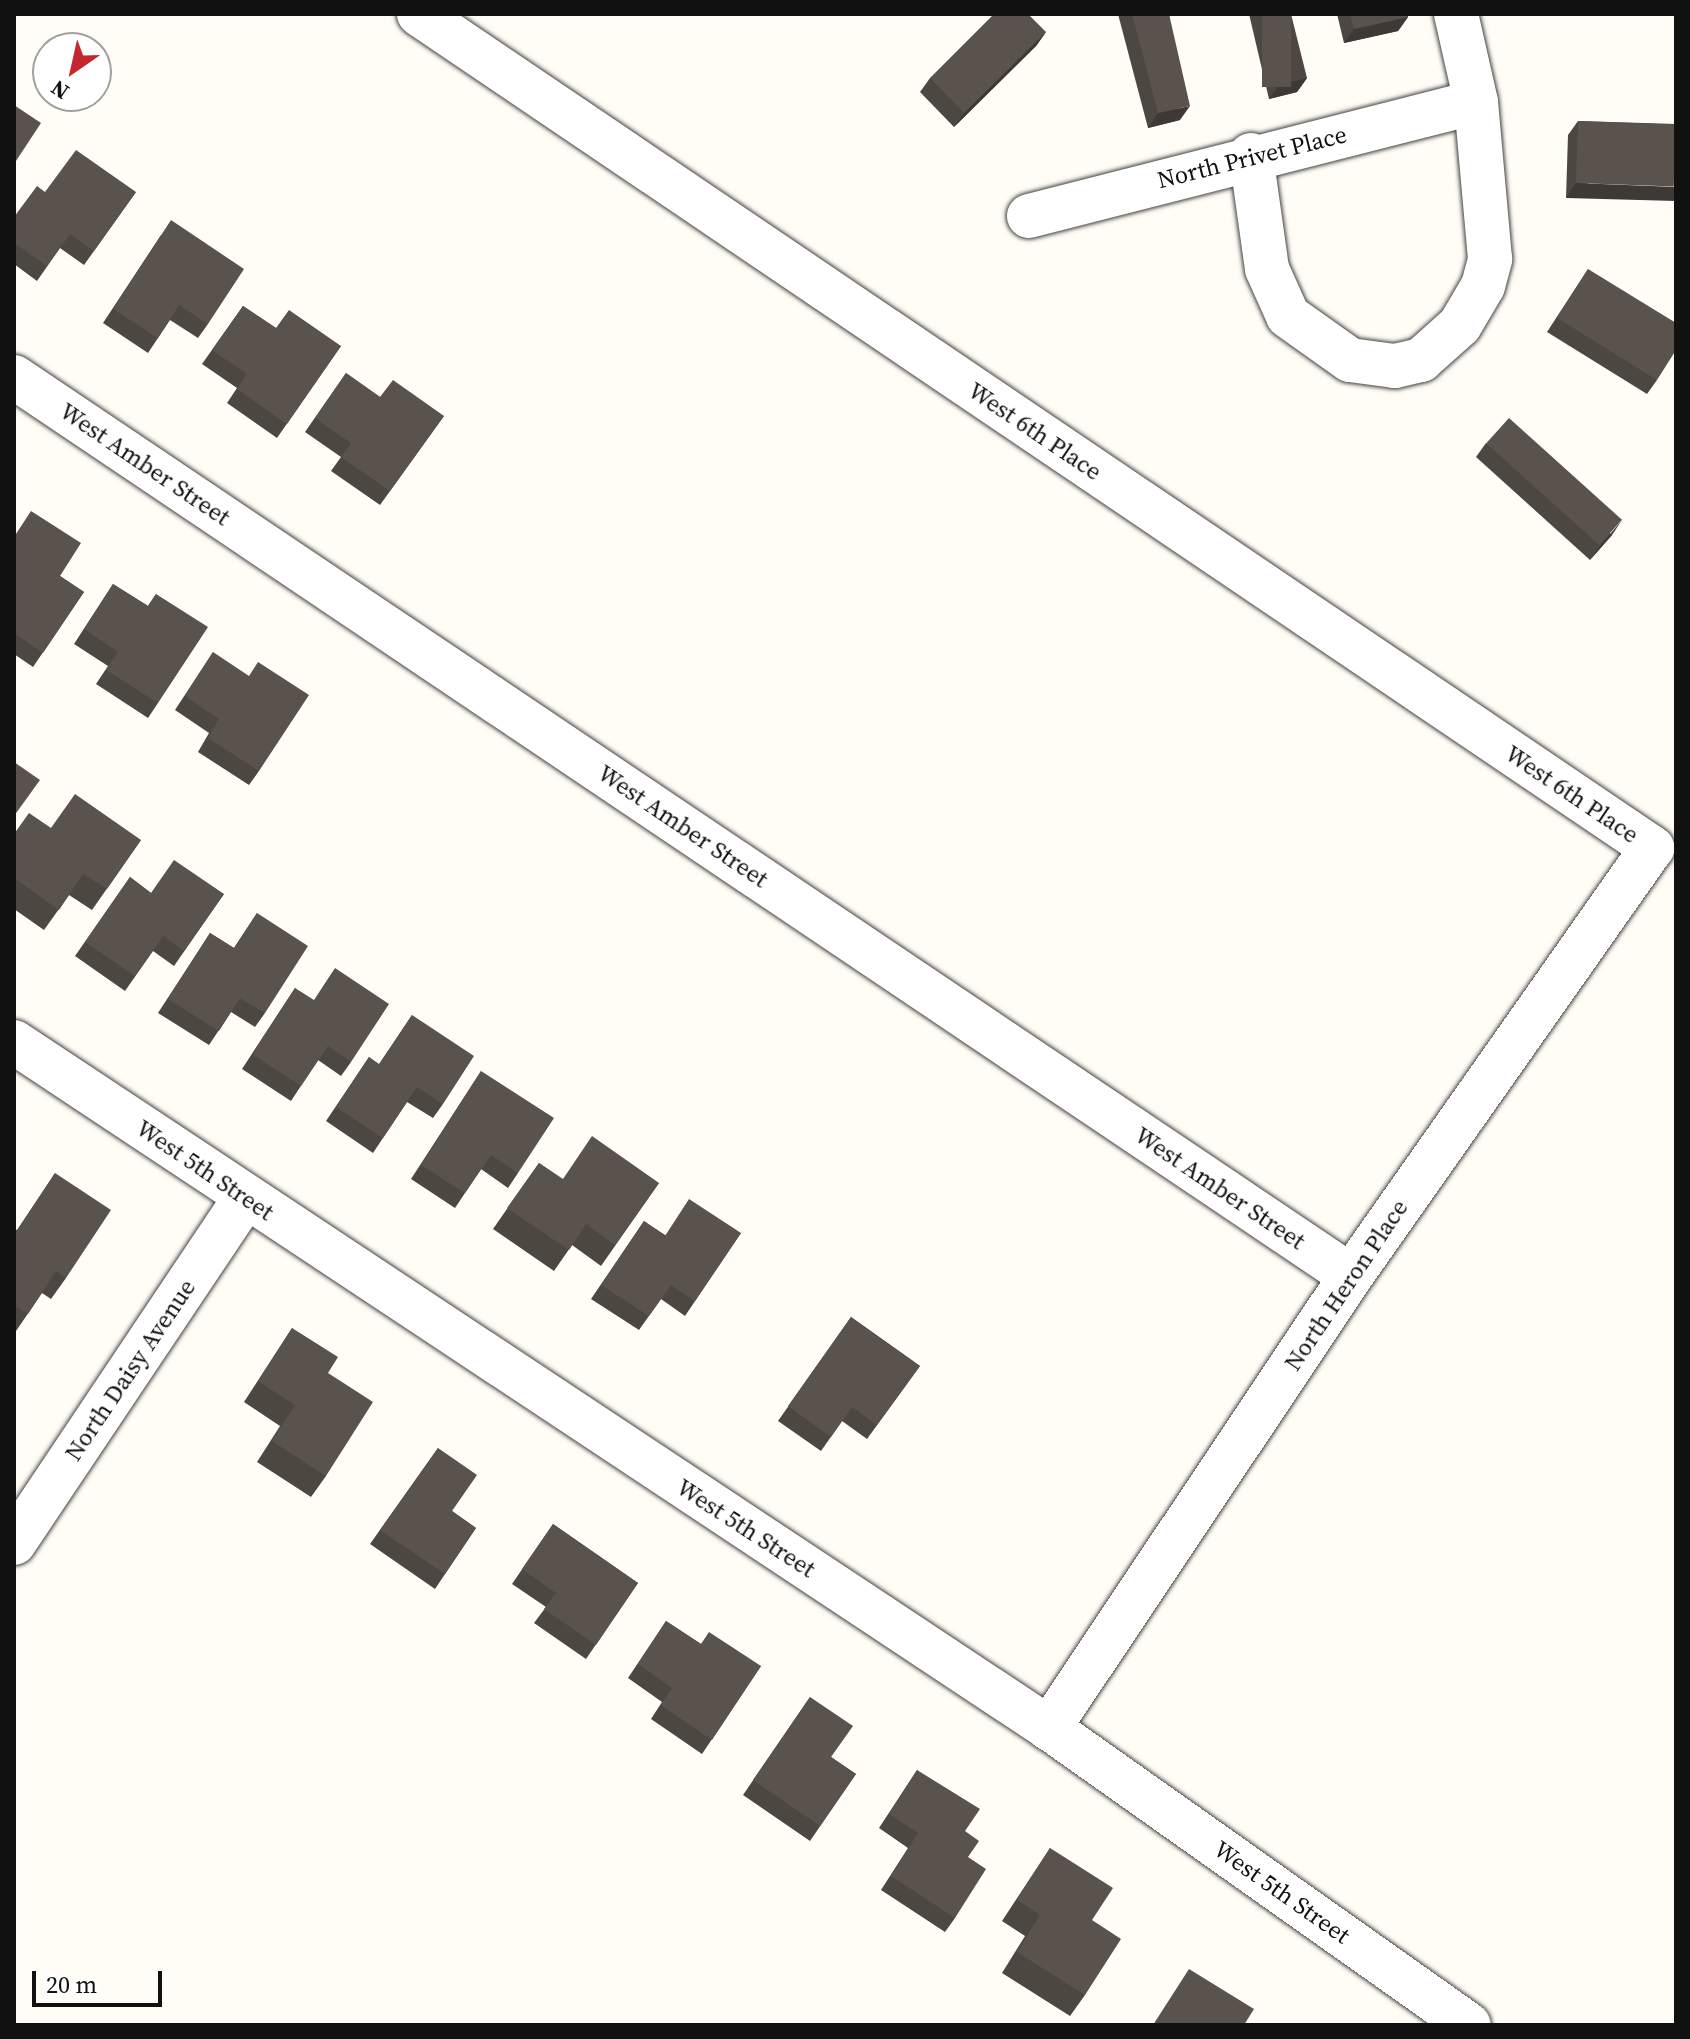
<!DOCTYPE html>
<style>
body{margin:0}
#map{position:relative;width:1690px;height:2039px;overflow:hidden;background:#fffdf5;font-family:"Source Serif 4",serif}
div>[style]{position:absolute}
.roads{filter:drop-shadow(0 0 2px #444) drop-shadow(0 0 2px #444)}
.minor>*{height:44px;margin:-22px;padding:0 22px;transform-origin:22px;border-radius:22px;background:#fff}
.wall>*{inset:0;background:#4d4742}
.shaded-wall>*{inset:0;background:#3f3936}
.building>*{inset:0;background:#5a524d;transform-origin:0 0}
span{translate:-50% -50%;white-space:nowrap;text-align:center;line-height:1.15;-webkit-text-stroke:8px #fff;paint-order:stroke}
.street-label{font-size:24px;color:#111}
.frame{position:absolute;inset:0;border:16px solid #111;pointer-events:none}
.north{position:absolute;left:32px;top:32px;width:80px;height:80px;box-sizing:border-box;background:#fff;border:2px solid #a0a0a0;border-radius:50%;rotate:214deg;font-size:22px;font-weight:700;line-height:32px;text-align:center;color:#111}
.north::after{content:'';display:block;margin:auto;width:28px;height:36px;background:#c4262e;clip-path:polygon(50% 0,100% 100%,50% 72%,0 100%)}
.scale{position:absolute;left:32px;top:1971px;width:130px;height:36px;box-sizing:border-box;border:4px solid #111;border-top:0;padding-left:10px;font-size:24px;line-height:28px;white-space:nowrap;color:#111;-webkit-text-stroke:6px #fff;paint-order:stroke}
</style>
<div id="map">
<div class="roads">
<div class="minor">
<i style="left:419px;top:14px;width:1489px;rotate:34.07deg"></i>
<i style="left:1652px;top:848px;width:523px;rotate:125.12deg"></i>
<i style="left:1351px;top:1276px;width:544px;rotate:123.75deg"></i>
<i style="left:1251px;top:155px;width:115px;rotate:82deg"></i>
<i style="left:1267px;top:269px;width:51px;rotate:65.9deg"></i>
<i style="left:1288px;top:316px;width:76px;rotate:35.4deg"></i>
<i style="left:1350px;top:360px;width:45px;rotate:7.6deg"></i>
<i style="left:1395px;top:366px;width:27px;rotate:-13deg"></i>
<i style="left:1421px;top:360px;width:52px;rotate:-41.9deg"></i>
<i style="left:1460px;top:325px;width:45px;rotate:-59.5deg"></i>
<i style="left:1483px;top:286px;width:28px;rotate:-75deg"></i>
<i style="left:1490px;top:259px;width:158px;rotate:-95.1deg"></i>
<i style="left:1476px;top:102px;width:90px;rotate:-102.8deg"></i>
<i style="left:1029px;top:216px;width:461px;rotate:-14.3deg"></i>
<i style="left:14px;top:377px;width:1611px;rotate:33.92deg"></i>
<i style="left:14px;top:1042px;width:1242px;rotate:33.54deg"></i>
<i style="left:1049px;top:1728px;width:514px;rotate:35.27deg"></i>
<i style="left:14px;top:1543px;width:417px;rotate:-56.2deg"></i>
</div>
</div>
<div class="wall">
<i style="clip-path:polygon(1118px 14px,1169px 14px,1180px 120px,1148px 128px)"></i>
<i style="clip-path:polygon(1249px 14px,1291px 14px,1307px 78px,1297px 92px,1269px 99px)"></i>
<i style="clip-path:polygon(1337px 14px,1408px 14px,1408px 17px,1398px 31px,1344px 43px)"></i>
<i style="clip-path:polygon(1046px 32px,1036px 46px,954px 127px,920px 92px,930px 78px)"></i>
<i style="clip-path:polygon(1578px 121px,1676px 124px,1566px 198px,1568px 135px)"></i>
<i style="clip-path:polygon(45px 192px,136px 192px,84px 265px,60px 248px,37px 281px,14px 264px,14px 217px)"></i>
<i style="clip-path:polygon(161px 235px,208px 324px,198px 338px,170px 320px,148px 353px,103px 323px)"></i>
<i style="clip-path:polygon(1588px 269px,1657px 380px,1647px 394px,1547px 332px)"></i>
<i style="clip-path:polygon(243px 306px,276px 328px,341px 346px,277px 438px,227px 403px,237px 388px,202px 364px)"></i>
<i style="clip-path:polygon(346px 373px,380px 397px,444px 416px,380px 505px,331px 471px,341px 457px,305px 432px)"></i>
<i style="clip-path:polygon(1486px 443px,1612px 535px,1590px 560px,1476px 457px)"></i>
<i style="clip-path:polygon(14px 536px,60px 576px,84px 592px,33px 667px,14px 654px)"></i>
<i style="clip-path:polygon(113px 584px,148px 606px,156px 594px,158px 703px,148px 718px,96px 684px,108px 666px,74px 644px)"></i>
<i style="clip-path:polygon(213px 652px,259px 771px,249px 785px,198px 752px,209px 733px,175px 710px)"></i>
<i style="clip-path:polygon(51px 828px,141px 840px,92px 910px,69px 895px,44px 930px,14px 909px,14px 834px)"></i>
<i style="clip-path:polygon(130px 877px,151px 893px,224px 894px,174px 966px,153px 951px,125px 991px,75px 956px)"></i>
<i style="clip-path:polygon(257px 913px,265px 1013px,255px 1027px,231px 1012px,209px 1045px,158px 1013px,210px 933px,234px 948px)"></i>
<i style="clip-path:polygon(295px 988px,351px 1062px,341px 1076px,318px 1060px,291px 1101px,242px 1069px)"></i>
<i style="clip-path:polygon(412px 1015px,443px 1104px,433px 1118px,407px 1102px,373px 1153px,326px 1121px,369px 1057px,379px 1064px)"></i>
<i style="clip-path:polygon(481px 1071px,518px 1173px,508px 1188px,481px 1169px,455px 1208px,411px 1179px)"></i>
<i style="clip-path:polygon(539px 1163px,562px 1179px,659px 1183px,601px 1266px,572px 1245px,554px 1271px,493px 1229px)"></i>
<i style="clip-path:polygon(55px 1173px,66px 1278px,51px 1299px,42px 1293px,14px 1334px,14px 1229px,17px 1230px)"></i>
<i style="clip-path:polygon(644px 1221px,665px 1235px,741px 1233px,685px 1316px,661px 1299px,639px 1330px,591px 1299px)"></i>
<i style="clip-path:polygon(851px 1317px,920px 1366px,867px 1439px,842px 1421px,821px 1451px,778px 1421px)"></i>
<i style="clip-path:polygon(292px 1328px,328px 1373px,326px 1476px,311px 1497px,257px 1462px,280px 1426px,244px 1402px)"></i>
<i style="clip-path:polygon(438px 1448px,452px 1511px,476px 1528px,435px 1589px,370px 1544px)"></i>
<i style="clip-path:polygon(553px 1524px,638px 1583px,586px 1659px,534px 1623px,546px 1607px,512px 1584px)"></i>
<i style="clip-path:polygon(666px 1621px,701px 1644px,761px 1666px,702px 1754px,651px 1719px,662px 1702px,628px 1678px)"></i>
<i style="clip-path:polygon(810px 1697px,831px 1757px,856px 1774px,810px 1841px,743px 1795px)"></i>
<i style="clip-path:polygon(917px 1770px,965px 1831px,968px 1857px,955px 1918px,945px 1932px,881px 1890px,908px 1848px,879px 1828px)"></i>
<i style="clip-path:polygon(1050px 1848px,1092px 1920px,1085px 1995px,1070px 2016px,1002px 1973px,1025px 1936px,1002px 1921px)"></i>
</div>
<div class="shaded-wall">
<i style="clip-path:polygon(1408px 17px,1398px 31px,1344px 43px,1354px 29px)"></i>
<i style="clip-path:polygon(1046px 32px,1036px 46px,954px 127px,964px 113px)"></i>
<i style="clip-path:polygon(1307px 78px,1297px 92px,1269px 99px,1279px 85px)"></i>
<i style="clip-path:polygon(1190px 106px,1180px 120px,1148px 128px,1158px 113px)"></i>
<i style="clip-path:polygon(1576px 183px,1676px 187px,1676px 201px,1566px 198px)"></i>
<i style="clip-path:polygon(1622px 520px,1612px 535px,1590px 560px,1600px 546px)"></i>
</div>
<div class="building">
<i style="clip-path:polygon(994px 14px,1028px 14px,1046px 32px,964px 113px,930px 78px)"></i>
<i style="clip-path:polygon(1132px 14px,1169px 14px,1190px 106px,1158px 113px)"></i>
<i style="left:1262px;top:14px;width:29px;height:73px"></i>
<i style="clip-path:polygon(1350px 14px,1408px 14px,1408px 17px,1354px 29px)"></i>
<i style="clip-path:polygon(14px 105px,41px 123px,14px 164px)"></i>
<i style="left:1578px;top:121px;width:98px;height:62px;rotate:2deg"></i>
<i style="clip-path:polygon(76px 150px,136px 192px,94px 251px,70px 234px,47px 266px,14px 243px,14px 217px,37px 186px,45px 192px)"></i>
<i style="clip-path:polygon(171px 220px,244px 269px,208px 324px,179px 305px,158px 338px,113px 309px)"></i>
<i style="clip-path:polygon(1588px 269px,1676px 323px,1676px 350px,1657px 380px,1557px 318px)"></i>
<i style="clip-path:polygon(243px 306px,276px 328px,289px 310px,341px 346px,287px 424px,237px 389px,247px 374px,212px 350px)"></i>
<i style="clip-path:polygon(346px 373px,380px 397px,393px 380px,444px 416px,390px 491px,341px 457px,351px 443px,315px 418px)"></i>
<i style="left:1509px;top:418px;width:152px;height:34px;rotate:42deg"></i>
<i style="clip-path:polygon(31px 511px,81px 543px,60px 576px,84px 592px,43px 653px,14px 633px,14px 583px,16px 580px,14px 579px,14px 537px)"></i>
<i style="clip-path:polygon(113px 584px,148px 606px,156px 594px,208px 627px,158px 703px,106px 670px,118px 652px,84px 629px)"></i>
<i style="clip-path:polygon(213px 652px,249px 676px,258px 662px,309px 695px,259px 771px,208px 738px,219px 719px,185px 696px)"></i>
<i style="clip-path:polygon(14px 762px,40px 780px,14px 816px)"></i>
<i style="clip-path:polygon(75px 794px,141px 840px,107px 889px,83px 874px,59px 910px,14px 878px,14px 834px,29px 813px,51px 828px)"></i>
<i style="clip-path:polygon(174px 860px,224px 894px,184px 951px,163px 936px,135px 976px,85px 942px,130px 877px,151px 893px)"></i>
<i style="clip-path:polygon(257px 913px,308px 946px,265px 1013px,240px 998px,219px 1031px,168px 999px,210px 933px,234px 948px)"></i>
<i style="clip-path:polygon(335px 968px,389px 1004px,351px 1062px,328px 1046px,301px 1086px,252px 1054px,295px 988px,314px 1000px)"></i>
<i style="clip-path:polygon(412px 1015px,474px 1056px,443px 1104px,417px 1087px,383px 1138px,336px 1107px,369px 1057px,379px 1065px)"></i>
<i style="clip-path:polygon(481px 1071px,554px 1118px,518px 1173px,491px 1155px,465px 1193px,421px 1165px)"></i>
<i style="clip-path:polygon(592px 1136px,659px 1183px,615px 1245px,586px 1224px,569px 1250px,507px 1208px,539px 1163px,563px 1179px)"></i>
<i style="clip-path:polygon(55px 1173px,111px 1210px,66px 1278px,56px 1271px,28px 1314px,14px 1305px,14px 1229px,17px 1231px)"></i>
<i style="clip-path:polygon(689px 1199px,741px 1233px,695px 1301px,671px 1285px,649px 1316px,601px 1285px,644px 1221px,665px 1236px)"></i>
<i style="clip-path:polygon(851px 1317px,920px 1366px,877px 1425px,852px 1407px,831px 1437px,788px 1406px)"></i>
<i style="clip-path:polygon(292px 1328px,338px 1357px,328px 1373px,373px 1402px,326px 1476px,272px 1441px,295px 1405px,258px 1381px)"></i>
<i style="clip-path:polygon(438px 1448px,477px 1475px,452px 1511px,476px 1528px,445px 1574px,380px 1530px)"></i>
<i style="clip-path:polygon(553px 1524px,638px 1583px,596px 1645px,544px 1609px,556px 1593px,522px 1569px)"></i>
<i style="clip-path:polygon(666px 1621px,701px 1644px,709px 1632px,761px 1666px,712px 1740px,661px 1705px,672px 1688px,638px 1664px)"></i>
<i style="clip-path:polygon(810px 1697px,853px 1726px,831px 1757px,856px 1774px,820px 1826px,753px 1780px)"></i>
<i style="clip-path:polygon(917px 1770px,980px 1809px,965px 1831px,979px 1841px,968px 1857px,986px 1869px,955px 1918px,891px 1876px,918px 1833px,889px 1814px)"></i>
<i style="clip-path:polygon(1050px 1848px,1113px 1888px,1092px 1920px,1121px 1939px,1085px 1995px,1017px 1952px,1040px 1915px,1017px 1900px)"></i>
<i style="clip-path:polygon(1189px 1969px,1254px 2009px,1244px 2025px,1153px 2025px)"></i>
</div>
<div class="street-label">
<span style="left:1252px;top:157px;rotate:-14deg">North Privet Place</span>
<span style="left:1035px;top:431px;rotate:34deg">West 6th Place</span>
<span style="left:145px;top:464px;rotate:34deg">West Amber Street</span>
<span style="left:1572px;top:794px;rotate:34deg">West 6th Place</span>
<span style="left:683px;top:826px;rotate:34deg">West Amber Street</span>
<span style="left:205px;top:1170px;rotate:34deg">West 5th Street</span>
<span style="left:1220px;top:1188px;rotate:34deg">West Amber Street</span>
<span style="left:1346px;top:1285px;rotate:-56deg">North Heron Place</span>
<span style="left:130px;top:1370px;rotate:-56deg">North Daisy Avenue</span>
<span style="left:746px;top:1528px;rotate:33deg">West 5th Street</span>
<span style="left:1282px;top:1892px;rotate:35deg">West 5th Street</span>
</div>
<div class="frame"></div>
<div class="north">N</div>
<div class="scale">20 m</div>
</div>
